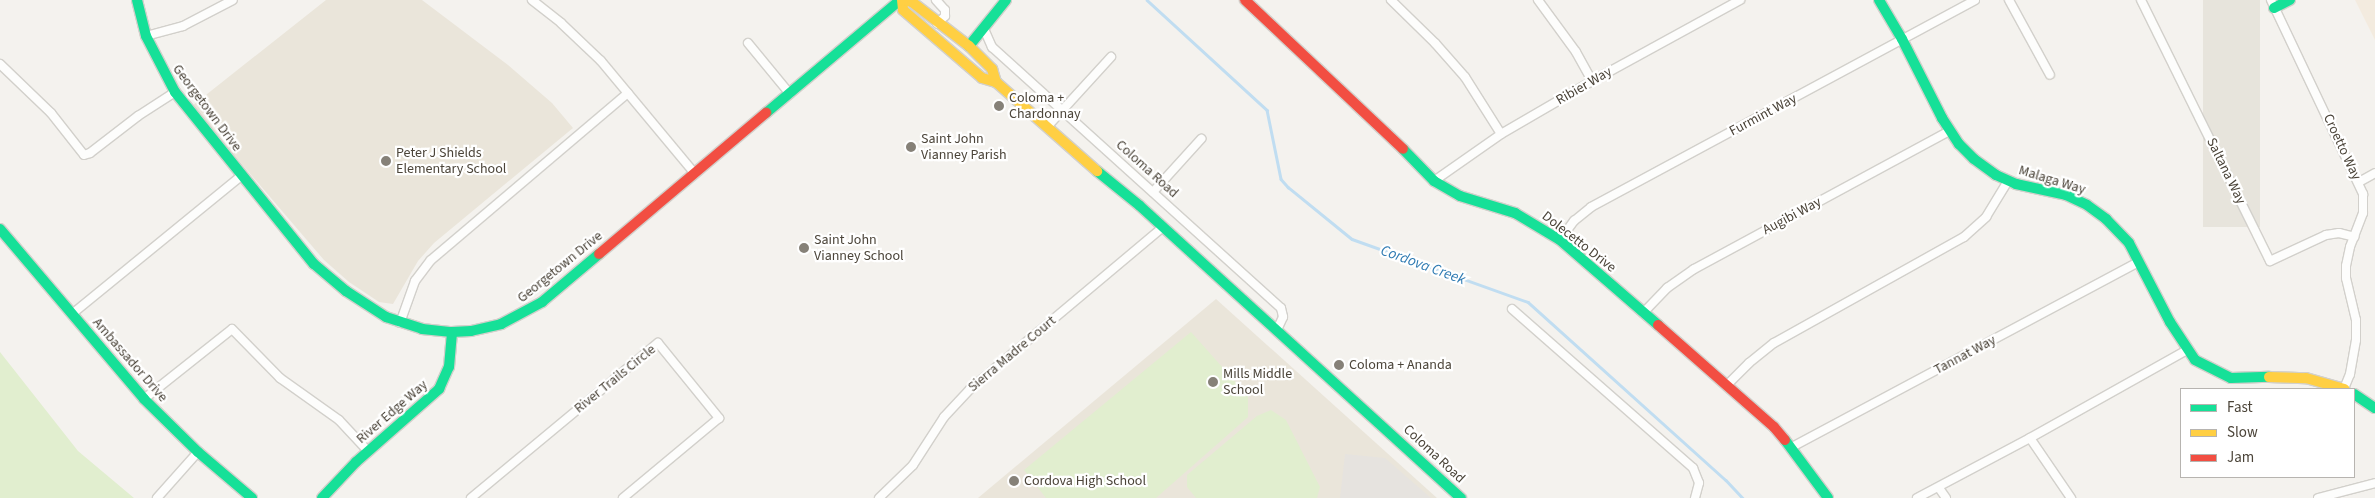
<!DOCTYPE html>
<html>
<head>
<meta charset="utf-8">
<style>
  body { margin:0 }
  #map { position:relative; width:2375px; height:498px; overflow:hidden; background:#f4f2ee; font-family:"Source Sans 3",sans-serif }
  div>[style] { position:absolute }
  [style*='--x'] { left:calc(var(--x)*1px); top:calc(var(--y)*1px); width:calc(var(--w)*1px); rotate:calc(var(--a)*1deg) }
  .residential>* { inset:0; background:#e7e4dc; transform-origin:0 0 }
  .commercial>* { inset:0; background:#f3ebdf }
  .education>* { inset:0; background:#eae5da }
  .green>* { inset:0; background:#e1eecf }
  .parking>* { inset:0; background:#e6e3df }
  .stream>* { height:2.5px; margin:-1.25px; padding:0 1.25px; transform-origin:1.25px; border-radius:1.25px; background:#c0ddf1 }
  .roads { filter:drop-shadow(1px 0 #d2d0cb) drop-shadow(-1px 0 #d2d0cb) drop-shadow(0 1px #d2d0cb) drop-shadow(0 -1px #d2d0cb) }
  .street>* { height:8px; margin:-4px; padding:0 4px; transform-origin:4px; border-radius:4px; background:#fdfdfc }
  .fast>* { height:10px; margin:-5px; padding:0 5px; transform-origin:5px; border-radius:5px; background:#16e098 }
  .slow>* { height:10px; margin:-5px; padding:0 5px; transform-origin:5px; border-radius:5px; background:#ffcf43 }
  .jam>* { height:10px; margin:-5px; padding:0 5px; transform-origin:5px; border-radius:5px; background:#f24e42 }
  .dots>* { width:14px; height:14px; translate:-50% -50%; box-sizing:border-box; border:2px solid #fff; border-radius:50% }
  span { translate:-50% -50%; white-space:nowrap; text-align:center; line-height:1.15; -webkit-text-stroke:4.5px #fff; paint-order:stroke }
  .street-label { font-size:14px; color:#4b4439 }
  .poi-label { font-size:14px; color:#4b4439 }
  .left { translate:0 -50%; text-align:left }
  .water-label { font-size:15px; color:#2e7ab2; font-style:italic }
  .legend { position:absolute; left:2180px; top:388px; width:175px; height:90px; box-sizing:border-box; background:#fff; border:1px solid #b7b4b0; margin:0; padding:6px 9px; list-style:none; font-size:15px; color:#4b4439 }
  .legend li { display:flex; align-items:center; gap:10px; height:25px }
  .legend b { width:25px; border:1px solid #b7b4b0 }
</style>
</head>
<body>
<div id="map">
  <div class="residential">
    <i style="left:2203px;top:0;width:57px;height:227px"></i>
  </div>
  <div class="commercial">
    <i style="clip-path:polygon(2355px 0,2375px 0,2375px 40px)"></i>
  </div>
  <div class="education">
    <i style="clip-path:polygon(326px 0,422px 0,508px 65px,552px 103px,573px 128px,434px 243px,418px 261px,393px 304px,379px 302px,349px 282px,324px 260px,192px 106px)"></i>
    <i style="clip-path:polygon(1216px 299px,1437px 498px,978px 498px)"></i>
  </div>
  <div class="green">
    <i style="clip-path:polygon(1191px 332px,1248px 396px,1248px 417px,1156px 498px,1046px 498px,1024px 470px)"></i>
    <i style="clip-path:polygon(0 352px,78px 451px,134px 498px,0 498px)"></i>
    <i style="clip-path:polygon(1271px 410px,1286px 420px,1320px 487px,1317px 498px,1196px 498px,1187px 487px,1187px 475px,1257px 416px)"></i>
  </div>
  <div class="parking">
    <i style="clip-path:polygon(1345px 454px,1385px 458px,1431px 498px,1340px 498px)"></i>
  </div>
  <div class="stream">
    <i style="--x:1147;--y:0;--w:163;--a:42.5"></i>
    <i style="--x:1267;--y:110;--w:70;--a:78.5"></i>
    <i style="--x:1281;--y:179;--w:11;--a:49"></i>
    <i style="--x:1288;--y:187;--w:82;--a:39.1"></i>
    <i style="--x:1352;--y:239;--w:187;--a:19.7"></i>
    <i style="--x:1528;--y:302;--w:266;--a:42"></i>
    <i style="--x:1726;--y:480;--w:25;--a:47"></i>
  </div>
  <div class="roads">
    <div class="street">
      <i style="--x:532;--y:0;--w:37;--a:38"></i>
      <i style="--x:561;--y:23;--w:55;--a:43.5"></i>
      <i style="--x:601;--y:61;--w:147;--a:50.2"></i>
      <i style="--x:936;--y:0;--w:13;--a:48"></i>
      <i style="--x:945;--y:10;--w:6;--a:90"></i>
      <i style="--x:945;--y:16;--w:11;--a:135"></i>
      <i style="--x:1391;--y:0;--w:62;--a:44.3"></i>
      <i style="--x:1435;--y:43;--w:45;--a:48.6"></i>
      <i style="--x:1465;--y:77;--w:67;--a:57.7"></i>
      <i style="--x:1538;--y:0;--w:64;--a:53.8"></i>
      <i style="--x:1576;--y:52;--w:33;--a:61"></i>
      <i style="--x:2009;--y:0;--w:85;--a:61.3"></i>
      <i style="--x:2141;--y:0;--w:291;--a:63.7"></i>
      <i style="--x:2270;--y:261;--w:62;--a:-24.9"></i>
      <i style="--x:2326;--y:235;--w:13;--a:-9"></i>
      <i style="--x:2339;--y:233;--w:16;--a:14"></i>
      <i style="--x:2271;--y:0;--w:215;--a:64.6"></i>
      <i style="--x:2363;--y:194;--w:19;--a:90"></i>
      <i style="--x:2363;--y:213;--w:36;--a:111"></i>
      <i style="--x:2350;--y:247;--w:19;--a:102"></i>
      <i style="--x:2346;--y:266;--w:12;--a:90"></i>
      <i style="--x:2346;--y:278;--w:43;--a:76.6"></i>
      <i style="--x:2356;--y:320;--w:20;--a:90"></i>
      <i style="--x:2356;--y:340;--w:35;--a:100"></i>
      <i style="--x:2350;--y:374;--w:16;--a:112"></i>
      <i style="--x:984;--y:29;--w:20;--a:66"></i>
      <i style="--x:992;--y:47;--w:389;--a:42.1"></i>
      <i style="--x:1281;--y:308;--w:9;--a:77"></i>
      <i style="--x:1283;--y:317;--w:14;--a:115"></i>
      <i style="--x:146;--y:36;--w:38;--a:-15"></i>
      <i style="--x:183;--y:26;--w:56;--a:-27.5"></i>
      <i style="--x:748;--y:43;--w:66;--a:50.5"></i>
      <i style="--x:0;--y:64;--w:71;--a:43.9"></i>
      <i style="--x:51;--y:113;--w:53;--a:51.8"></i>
      <i style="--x:84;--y:155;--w:6;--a:-18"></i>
      <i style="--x:90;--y:153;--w:61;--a:-37.6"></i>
      <i style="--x:138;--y:116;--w:44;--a:-33"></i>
      <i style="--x:1047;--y:127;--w:95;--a:-47.6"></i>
      <i style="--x:1434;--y:181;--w:82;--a:-35"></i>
      <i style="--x:1501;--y:134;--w:105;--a:-30.2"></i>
      <i style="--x:1592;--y:81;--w:169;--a:-28.7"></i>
      <i style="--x:2359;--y:182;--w:18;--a:-29"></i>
      <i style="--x:1153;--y:192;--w:72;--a:-47.8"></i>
      <i style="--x:1560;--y:240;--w:24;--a:-54"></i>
      <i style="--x:1574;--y:221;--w:22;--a:-39"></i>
      <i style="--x:1591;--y:207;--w:436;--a:-28.3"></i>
      <i style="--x:1512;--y:309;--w:241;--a:41.3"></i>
      <i style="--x:1693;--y:468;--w:16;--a:68"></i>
      <i style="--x:1699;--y:483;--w:16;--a:105"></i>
      <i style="--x:1643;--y:313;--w:35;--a:-46"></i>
      <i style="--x:1667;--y:288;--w:33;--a:-35"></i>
      <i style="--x:1694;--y:269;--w:290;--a:-28.4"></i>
      <i style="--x:72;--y:314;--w:218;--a:-39.2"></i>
      <i style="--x:400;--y:323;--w:45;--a:-70.3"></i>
      <i style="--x:415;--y:281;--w:26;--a:-53"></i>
      <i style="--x:431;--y:260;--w:258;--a:-40.3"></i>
      <i style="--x:1727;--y:385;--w:31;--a:-45"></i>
      <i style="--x:1749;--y:363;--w:32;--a:-39"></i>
      <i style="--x:1774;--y:343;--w:218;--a:-29.2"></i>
      <i style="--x:1964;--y:237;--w:30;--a:-42"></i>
      <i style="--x:1986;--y:217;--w:42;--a:-58.6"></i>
      <i style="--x:144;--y:399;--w:112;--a:-38.5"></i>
      <i style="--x:232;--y:329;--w:69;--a:45.6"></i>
      <i style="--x:280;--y:378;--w:72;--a:35.4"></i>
      <i style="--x:339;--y:420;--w:42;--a:46.9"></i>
      <i style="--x:2030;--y:438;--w:73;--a:55.7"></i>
      <i style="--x:1792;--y:447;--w:392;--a:-28.1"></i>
      <i style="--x:1939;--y:488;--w:12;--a:55"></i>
      <i style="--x:157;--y:498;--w:62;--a:-48.3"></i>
      <i style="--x:471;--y:498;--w:243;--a:-39.7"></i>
      <i style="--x:658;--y:343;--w:97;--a:50.9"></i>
      <i style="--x:719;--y:418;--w:125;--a:140.2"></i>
      <i style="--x:879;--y:498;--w:47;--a:-44.1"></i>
      <i style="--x:913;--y:465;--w:57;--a:-57.1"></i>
      <i style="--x:944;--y:417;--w:38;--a:-47"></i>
      <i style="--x:970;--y:389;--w:252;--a:-40"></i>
      <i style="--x:1917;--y:498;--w:128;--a:-28"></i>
      <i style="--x:2030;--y:438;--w:180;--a:-29.3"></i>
      <i style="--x:2318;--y:498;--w:59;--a:-14.7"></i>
    </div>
    <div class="fast">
      <i style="--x:137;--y:0;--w:37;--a:76"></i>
      <i style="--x:146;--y:36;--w:63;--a:62.6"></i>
      <i style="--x:175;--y:92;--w:221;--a:51.1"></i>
      <i style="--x:314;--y:264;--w:42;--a:40.2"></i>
      <i style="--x:346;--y:291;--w:48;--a:33"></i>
      <i style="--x:386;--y:317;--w:38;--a:18"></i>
      <i style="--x:422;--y:329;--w:30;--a:6"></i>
      <i style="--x:452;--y:332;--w:19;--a:-3"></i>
      <i style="--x:471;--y:331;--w:31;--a:-13"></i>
      <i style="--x:501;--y:324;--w:47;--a:-28.2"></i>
      <i style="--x:542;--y:302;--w:75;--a:-40.1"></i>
      <i style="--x:1879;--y:0;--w:45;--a:59.5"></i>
      <i style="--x:1902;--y:39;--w:89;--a:63.1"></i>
      <i style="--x:1942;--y:118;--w:31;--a:57"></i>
      <i style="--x:1959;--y:144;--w:21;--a:45"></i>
      <i style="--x:1974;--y:159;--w:27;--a:36"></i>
      <i style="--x:1996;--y:175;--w:22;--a:24"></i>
      <i style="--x:2016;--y:184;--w:51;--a:12.4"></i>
      <i style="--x:2066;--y:195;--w:23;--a:25"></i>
      <i style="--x:2087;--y:205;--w:24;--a:36"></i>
      <i style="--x:2106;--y:219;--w:33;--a:46"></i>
      <i style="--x:2129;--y:243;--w:89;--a:62.6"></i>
      <i style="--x:2170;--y:322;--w:45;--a:56.7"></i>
      <i style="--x:2195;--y:360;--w:40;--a:26.6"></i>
      <i style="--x:2231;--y:378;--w:38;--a:-2"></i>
      <i style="--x:2274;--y:8;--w:18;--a:-27"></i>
      <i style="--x:969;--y:46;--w:59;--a:-51.2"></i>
      <i style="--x:766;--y:113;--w:175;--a:-40.1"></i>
      <i style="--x:1403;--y:149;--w:45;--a:45.9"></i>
      <i style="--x:1434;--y:181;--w:30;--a:30"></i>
      <i style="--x:1460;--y:196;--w:58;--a:17.2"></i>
      <i style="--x:1515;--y:213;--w:52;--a:31"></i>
      <i style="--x:1560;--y:240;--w:130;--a:40.9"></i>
      <i style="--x:1097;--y:171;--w:55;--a:39.1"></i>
      <i style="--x:1140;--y:206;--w:434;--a:42.3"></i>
      <i style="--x:0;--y:229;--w:223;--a:49.7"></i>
      <i style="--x:144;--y:399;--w:76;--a:44.5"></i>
      <i style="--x:198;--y:452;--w:71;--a:40.4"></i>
      <i style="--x:2354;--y:394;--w:25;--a:34"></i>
      <i style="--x:1785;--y:440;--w:72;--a:53.4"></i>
      <i style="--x:322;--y:498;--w:50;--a:-46.6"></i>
      <i style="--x:356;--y:462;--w:111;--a:-41.3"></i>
      <i style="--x:439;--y:389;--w:24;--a:-66"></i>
      <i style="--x:449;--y:367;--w:35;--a:-85"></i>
    </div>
    <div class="slow">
      <i style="--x:902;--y:0;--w:10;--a:84"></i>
      <i style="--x:903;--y:10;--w:104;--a:40.7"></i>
      <i style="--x:982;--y:78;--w:15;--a:16"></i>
      <i style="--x:996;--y:82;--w:135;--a:41.4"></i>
      <i style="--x:905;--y:0;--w:7;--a:16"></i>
      <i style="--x:912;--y:2;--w:72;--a:37.7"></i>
      <i style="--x:969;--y:46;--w:33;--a:45"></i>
      <i style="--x:992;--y:69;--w:14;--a:73"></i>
      <i style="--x:2269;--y:377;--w:37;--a:2"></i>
      <i style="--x:2306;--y:378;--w:40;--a:16"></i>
    </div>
    <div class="jam">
      <i style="--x:1245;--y:0;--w:217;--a:43.3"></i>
      <i style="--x:599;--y:254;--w:219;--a:-40.2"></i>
      <i style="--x:1658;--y:325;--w:154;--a:41.3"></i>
      <i style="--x:1774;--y:427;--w:17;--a:50"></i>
    </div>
  </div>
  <div class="dots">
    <i style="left:999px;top:106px;background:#868178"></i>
    <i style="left:911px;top:147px;background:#868178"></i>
    <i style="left:386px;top:161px;background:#868178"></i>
    <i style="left:804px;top:248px;background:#868178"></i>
    <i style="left:1339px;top:365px;background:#868178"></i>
    <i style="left:1213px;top:382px;background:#868178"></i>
    <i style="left:1014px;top:481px;background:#868178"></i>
  </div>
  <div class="street-label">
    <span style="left:1584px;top:86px;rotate:-30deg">Ribier Way</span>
    <span style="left:207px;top:108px;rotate:53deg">Georgetown Drive</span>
    <span style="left:1763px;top:115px;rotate:-28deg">Furmint Way</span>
    <span style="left:2342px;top:147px;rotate:65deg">Croetto Way</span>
    <span style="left:1147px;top:169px;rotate:42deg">Coloma Road</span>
    <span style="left:2226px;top:171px;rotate:64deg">Saltana Way</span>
    <span style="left:2052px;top:180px;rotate:17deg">Malaga Way</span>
    <span style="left:1792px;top:216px;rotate:-28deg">Augibi Way</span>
    <span style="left:1579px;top:242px;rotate:38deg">Dolecetto Drive</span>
    <span style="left:560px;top:267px;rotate:-39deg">Georgetown Drive</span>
    <span style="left:1012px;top:354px;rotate:-40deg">Sierra Madre Court</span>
    <span style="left:1965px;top:355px;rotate:-28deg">Tannat Way</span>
    <span style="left:130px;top:360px;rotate:49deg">Ambassador Drive</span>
    <span style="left:615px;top:379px;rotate:-39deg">River Trails Circle</span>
    <span style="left:392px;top:412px;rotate:-41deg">River Edge Way</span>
    <span style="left:1434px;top:454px;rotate:43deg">Coloma Road</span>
  </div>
  <div class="poi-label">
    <span class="left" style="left:1009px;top:106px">Coloma +<br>Chardonnay</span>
    <span class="left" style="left:921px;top:147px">Saint John<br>Vianney Parish</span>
    <span class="left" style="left:396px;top:161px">Peter J Shields<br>Elementary School</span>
    <span class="left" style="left:814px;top:248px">Saint John<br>Vianney School</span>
    <span class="left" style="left:1349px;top:365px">Coloma + Ananda</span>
    <span class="left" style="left:1223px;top:382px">Mills Middle<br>School</span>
    <span class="left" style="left:1024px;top:481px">Cordova High School</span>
  </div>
  <div class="water-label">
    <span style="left:1423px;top:265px;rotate:20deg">Cordova Creek</span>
  </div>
  <ul class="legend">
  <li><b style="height:6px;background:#16e098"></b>Fast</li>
  <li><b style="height:6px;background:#ffcf43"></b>Slow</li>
  <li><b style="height:6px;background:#f24e42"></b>Jam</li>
  </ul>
</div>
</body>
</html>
